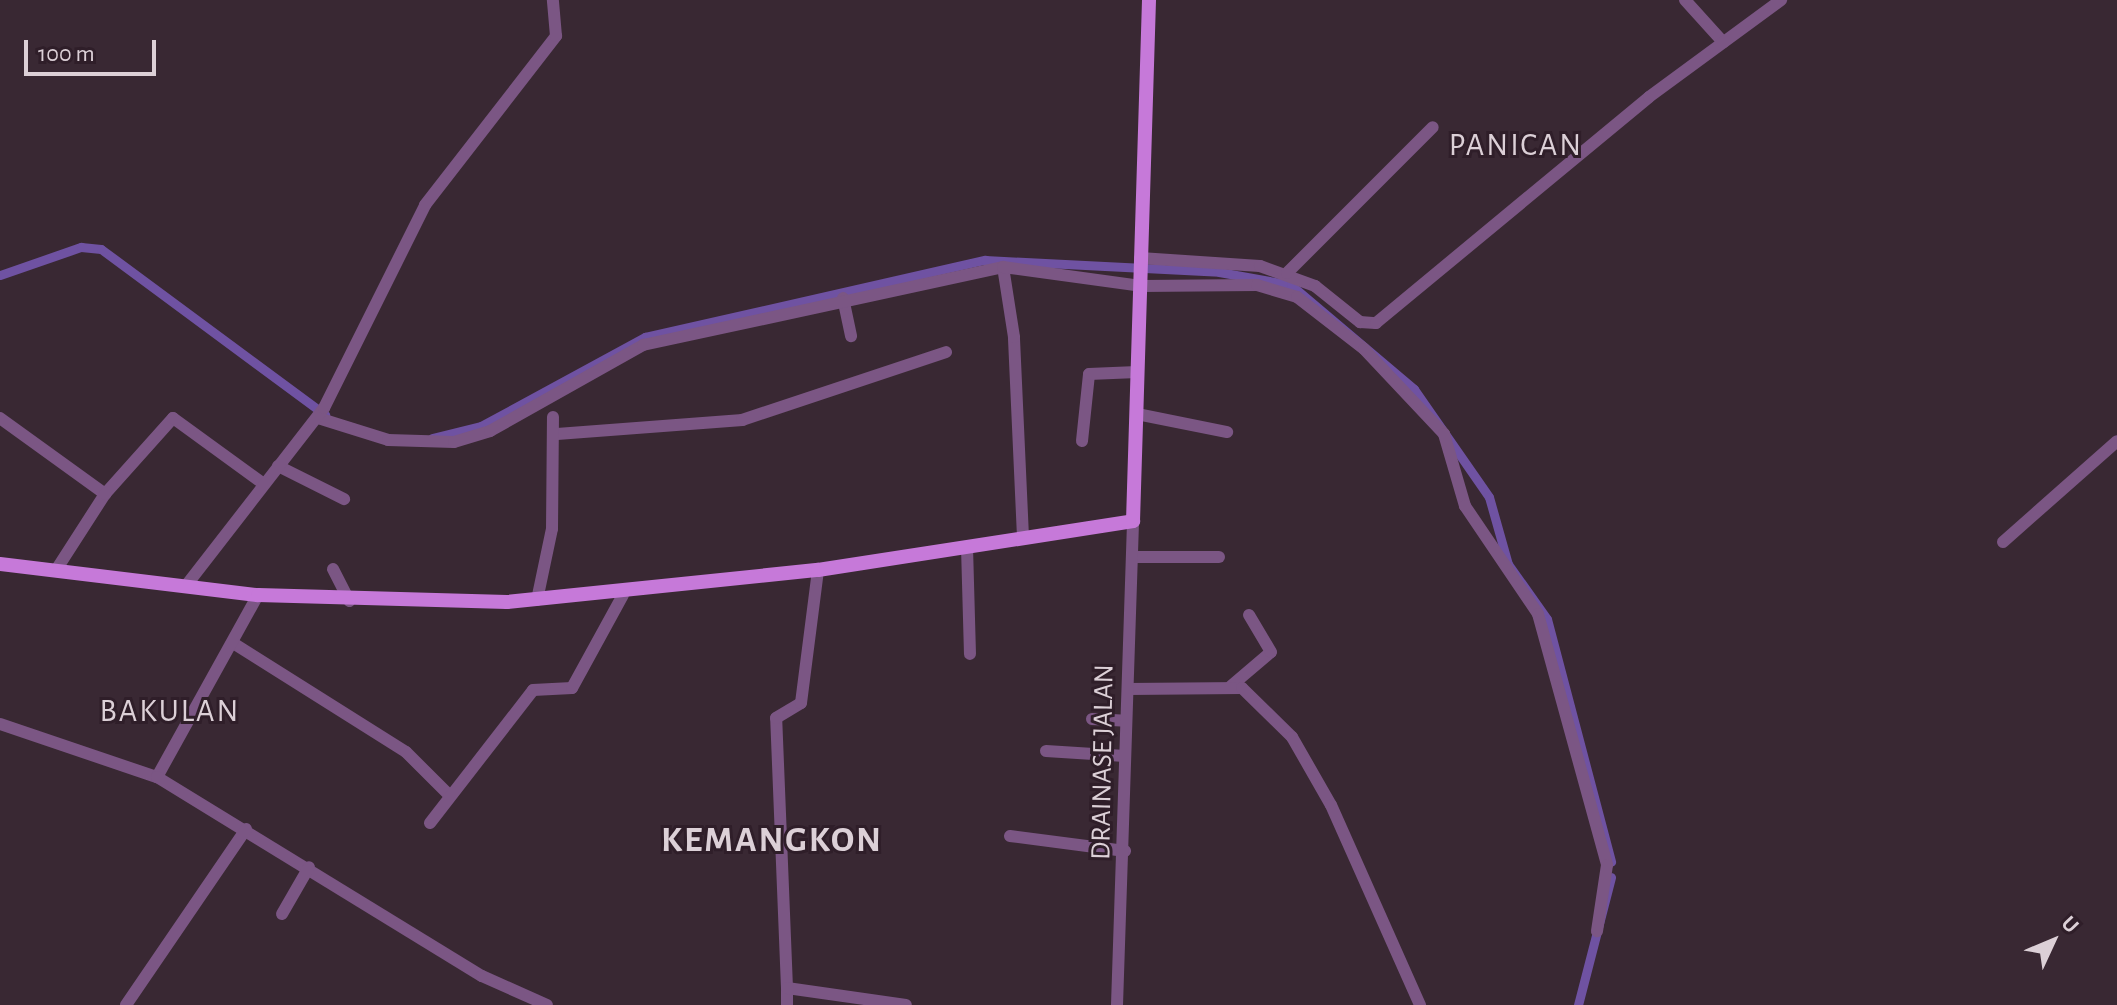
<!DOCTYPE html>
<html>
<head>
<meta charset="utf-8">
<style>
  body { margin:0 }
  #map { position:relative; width:2117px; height:1005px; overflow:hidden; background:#392833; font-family:"Alegreya Sans",sans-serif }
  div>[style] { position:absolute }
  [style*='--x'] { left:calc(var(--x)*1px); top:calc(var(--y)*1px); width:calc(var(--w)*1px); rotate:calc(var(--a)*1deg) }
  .canal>* { height:9px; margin:-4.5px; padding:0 4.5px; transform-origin:4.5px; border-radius:4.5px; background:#6f52a2 }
  .minor>* { height:12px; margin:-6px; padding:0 6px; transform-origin:6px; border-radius:6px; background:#7b5684 }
  .major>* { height:14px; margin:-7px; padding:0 7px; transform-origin:7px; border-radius:7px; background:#c679d9 }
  span { translate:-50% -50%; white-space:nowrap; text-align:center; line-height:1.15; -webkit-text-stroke:6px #2f1e29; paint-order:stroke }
  .street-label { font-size:28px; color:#dcd0d7 }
  .quarter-label { font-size:32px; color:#dcd0d7; letter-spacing:2px }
  .district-label { font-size:36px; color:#dcd0d7; font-weight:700; letter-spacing:2px }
  .north { position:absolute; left:2013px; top:901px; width:80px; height:80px; -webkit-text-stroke:6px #2f1e29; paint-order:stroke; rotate:46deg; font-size:22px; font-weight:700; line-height:32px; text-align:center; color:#dcd0d7 }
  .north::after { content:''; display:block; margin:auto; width:28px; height:36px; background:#dcd0d7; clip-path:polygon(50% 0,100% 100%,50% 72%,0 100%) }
  .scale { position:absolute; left:24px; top:40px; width:132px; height:36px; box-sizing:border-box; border:4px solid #dcd0d7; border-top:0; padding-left:10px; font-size:24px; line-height:28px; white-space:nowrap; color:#dcd0d7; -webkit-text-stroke:6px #2f1e29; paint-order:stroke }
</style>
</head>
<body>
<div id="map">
  <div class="canal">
    <i style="--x:0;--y:275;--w:86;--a:-19.1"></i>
    <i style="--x:81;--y:247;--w:20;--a:6"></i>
    <i style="--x:101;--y:249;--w:279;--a:36.5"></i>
    <i style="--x:432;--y:438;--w:50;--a:-13.8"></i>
    <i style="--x:481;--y:426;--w:187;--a:-28.5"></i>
    <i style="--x:645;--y:337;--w:349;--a:-12.8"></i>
    <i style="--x:985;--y:260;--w:234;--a:2.9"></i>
    <i style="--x:1219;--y:272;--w:73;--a:10.2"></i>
    <i style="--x:1291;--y:285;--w:161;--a:40.2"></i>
    <i style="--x:1414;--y:389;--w:131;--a:55.2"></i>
    <i style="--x:1489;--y:497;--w:70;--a:74.2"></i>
    <i style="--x:1508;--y:564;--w:67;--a:54.7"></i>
    <i style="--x:1547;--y:619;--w:251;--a:75.2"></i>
    <i style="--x:1578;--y:1005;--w:132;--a:-75.5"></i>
  </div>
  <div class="minor">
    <i style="--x:1685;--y:0;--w:57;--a:47.9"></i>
    <i style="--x:1140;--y:258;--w:120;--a:3.8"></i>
    <i style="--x:1260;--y:266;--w:59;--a:20"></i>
    <i style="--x:1315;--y:286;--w:58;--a:38.7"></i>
    <i style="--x:1360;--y:322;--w:16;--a:4"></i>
    <i style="--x:1376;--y:323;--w:354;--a:-39.6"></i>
    <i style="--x:1649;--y:97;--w:164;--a:-36.3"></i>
    <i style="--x:1287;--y:273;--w:206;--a:-45"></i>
    <i style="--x:843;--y:298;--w:39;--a:78"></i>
    <i style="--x:1137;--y:414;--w:92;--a:11.3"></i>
    <i style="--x:0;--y:418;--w:130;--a:35.9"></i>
    <i style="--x:105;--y:494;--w:90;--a:122.8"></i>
    <i style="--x:318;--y:418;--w:73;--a:17.4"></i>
    <i style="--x:388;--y:440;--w:66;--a:1.7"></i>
    <i style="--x:454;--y:442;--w:38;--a:-17"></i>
    <i style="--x:490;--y:431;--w:176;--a:-29.3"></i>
    <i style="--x:643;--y:345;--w:368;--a:-12.2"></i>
    <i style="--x:557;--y:434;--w:186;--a:-4.3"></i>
    <i style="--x:742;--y:420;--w:215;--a:-18.4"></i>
    <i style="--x:1082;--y:441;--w:67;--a:-84"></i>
    <i style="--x:1089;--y:374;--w:48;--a:-2.4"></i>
    <i style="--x:278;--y:466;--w:74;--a:26.6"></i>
    <i style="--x:105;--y:494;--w:102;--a:-48.2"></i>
    <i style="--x:173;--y:418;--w:112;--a:36"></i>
    <i style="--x:1023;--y:537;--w:200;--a:-92.6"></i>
    <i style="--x:1014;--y:337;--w:71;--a:-98.9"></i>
    <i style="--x:1003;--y:267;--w:139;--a:7.8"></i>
    <i style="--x:1141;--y:286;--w:116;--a:-0.5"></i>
    <i style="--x:1257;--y:285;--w:42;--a:16.7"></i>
    <i style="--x:1297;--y:297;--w:85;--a:37.8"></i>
    <i style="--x:1364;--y:349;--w:117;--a:46.7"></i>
    <i style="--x:1444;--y:434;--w:75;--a:73.7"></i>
    <i style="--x:1465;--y:506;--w:130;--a:55.9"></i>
    <i style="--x:1538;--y:614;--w:260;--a:74.6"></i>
    <i style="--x:1607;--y:865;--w:67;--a:98.6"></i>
    <i style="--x:2003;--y:542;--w:152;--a:-41.5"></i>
    <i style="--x:967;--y:547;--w:107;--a:88.4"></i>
    <i style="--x:1134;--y:557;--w:85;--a:0"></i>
    <i style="--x:333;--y:569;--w:36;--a:63"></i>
    <i style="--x:185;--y:587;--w:227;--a:-52.2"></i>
    <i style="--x:324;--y:408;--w:227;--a:-63.5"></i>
    <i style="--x:425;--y:205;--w:214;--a:-52.2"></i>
    <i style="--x:556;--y:36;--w:36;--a:-95"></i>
    <i style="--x:537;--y:600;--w:73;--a:-78.1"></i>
    <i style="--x:552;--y:529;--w:112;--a:-89.5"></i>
    <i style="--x:233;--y:643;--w:204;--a:32.2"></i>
    <i style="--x:406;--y:752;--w:62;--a:45"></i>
    <i style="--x:1231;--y:686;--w:52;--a:-40.4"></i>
    <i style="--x:1271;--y:652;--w:43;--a:-120.7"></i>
    <i style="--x:1128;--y:689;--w:114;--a:-0.5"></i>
    <i style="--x:1242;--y:688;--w:70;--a:44.4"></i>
    <i style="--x:1292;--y:737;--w:78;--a:60.2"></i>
    <i style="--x:1331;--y:805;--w:219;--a:66"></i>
    <i style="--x:1092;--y:719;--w:34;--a:3"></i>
    <i style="--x:0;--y:724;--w:166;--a:18.7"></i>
    <i style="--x:157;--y:777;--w:208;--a:-61"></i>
    <i style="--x:1046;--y:751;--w:79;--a:3.6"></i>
    <i style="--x:157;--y:777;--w:381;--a:31.5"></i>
    <i style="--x:482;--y:976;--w:71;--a:24"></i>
    <i style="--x:430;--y:823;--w:168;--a:-52.2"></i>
    <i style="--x:533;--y:690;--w:39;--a:-3"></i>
    <i style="--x:572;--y:688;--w:106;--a:-61.3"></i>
    <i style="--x:1010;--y:836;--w:116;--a:7.4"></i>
    <i style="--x:282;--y:914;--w:54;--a:-60.1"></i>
    <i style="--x:787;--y:988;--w:270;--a:-92.3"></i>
    <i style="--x:776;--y:718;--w:29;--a:-31"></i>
    <i style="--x:801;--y:703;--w:134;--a:-82.7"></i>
    <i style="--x:126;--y:1005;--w:213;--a:-55.7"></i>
    <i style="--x:787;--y:1005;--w:17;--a:-90"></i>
    <i style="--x:787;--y:988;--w:120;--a:8.1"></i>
    <i style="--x:1117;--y:1005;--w:484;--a:-88.1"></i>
  </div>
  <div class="major">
    <i style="--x:0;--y:564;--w:260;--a:6.9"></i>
    <i style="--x:258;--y:595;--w:249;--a:1.6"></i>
    <i style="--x:507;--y:602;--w:313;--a:-5.9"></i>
    <i style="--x:818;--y:570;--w:319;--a:-8.8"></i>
    <i style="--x:1133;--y:521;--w:521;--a:-88.24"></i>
  </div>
  <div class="street-label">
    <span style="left:1103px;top:762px;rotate:-89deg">DRAINASE JALAN</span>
  </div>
  <div class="quarter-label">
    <span style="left:1516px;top:145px">PANICAN</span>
    <span style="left:170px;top:711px">BAKULAN</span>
  </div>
  <div class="district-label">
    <span style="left:772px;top:841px">KEMANGKON</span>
  </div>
  <div class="north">U</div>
  <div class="scale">100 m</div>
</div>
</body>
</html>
